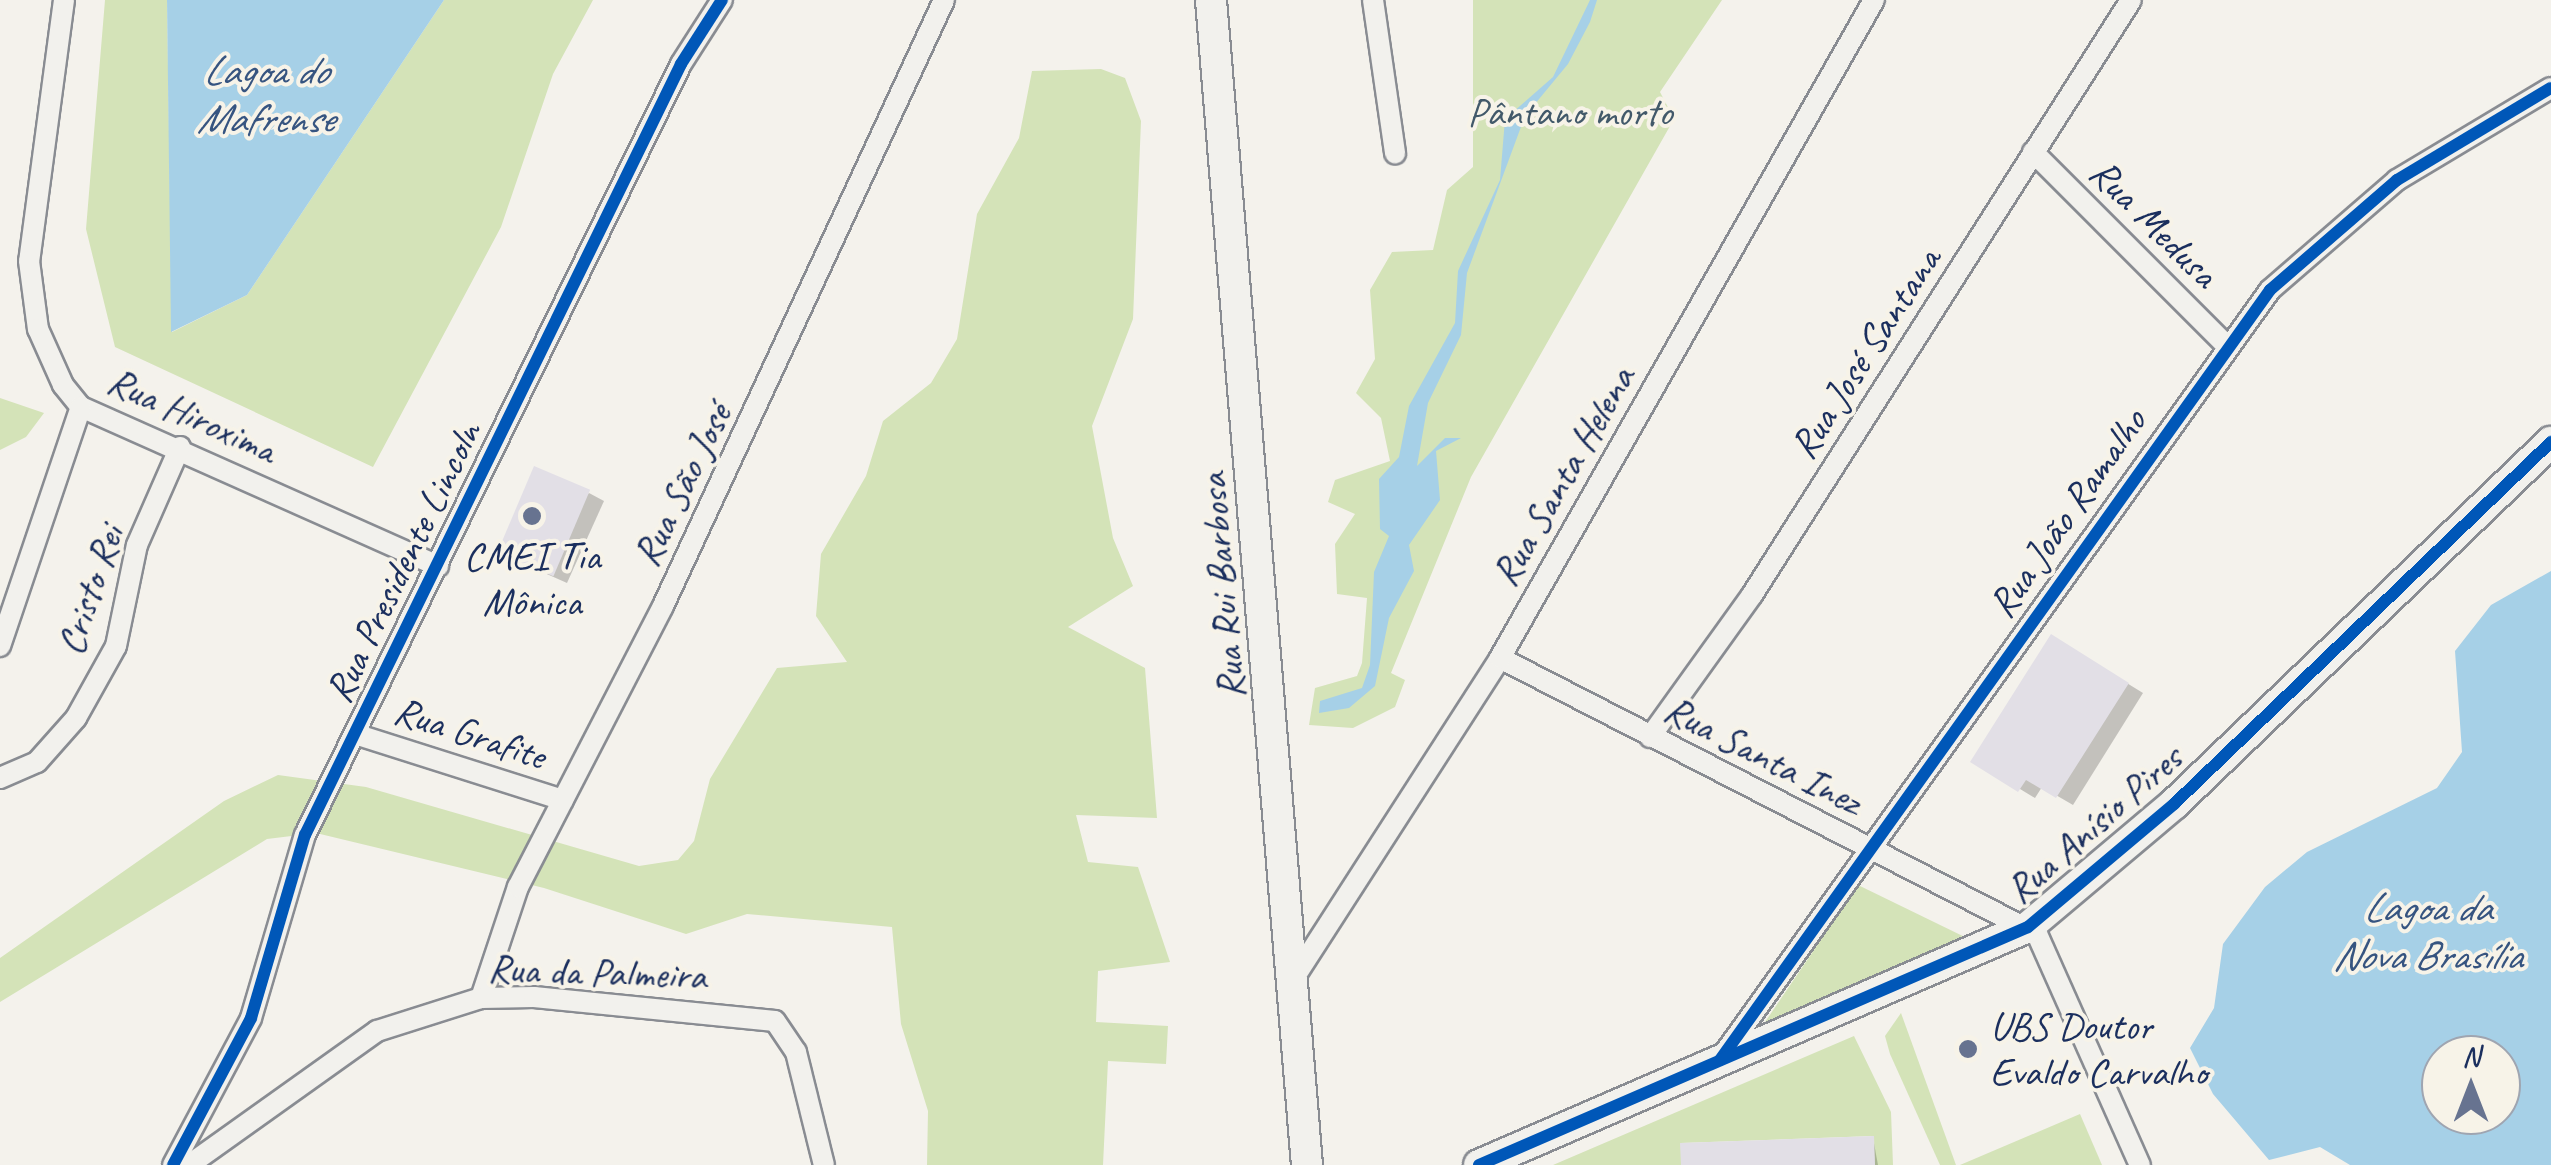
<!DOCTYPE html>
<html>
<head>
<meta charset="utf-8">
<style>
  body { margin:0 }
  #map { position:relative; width:2551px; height:1165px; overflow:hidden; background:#f4f2ec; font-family:Caveat,sans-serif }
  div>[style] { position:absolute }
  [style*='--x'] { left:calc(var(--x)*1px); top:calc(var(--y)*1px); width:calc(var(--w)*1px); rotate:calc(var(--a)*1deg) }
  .green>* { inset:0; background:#d4e3b8 }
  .water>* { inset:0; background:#a6d0e7 }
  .shadow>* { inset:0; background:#0003 }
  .building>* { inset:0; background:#e2dfe6; transform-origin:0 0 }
  .roads { filter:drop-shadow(2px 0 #898c92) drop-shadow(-2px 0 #898c92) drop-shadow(0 2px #898c92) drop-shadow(0 -2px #898c92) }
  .street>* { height:20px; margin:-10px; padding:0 10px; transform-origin:10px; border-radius:10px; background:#f2f1ed }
  .secondary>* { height:30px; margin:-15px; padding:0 15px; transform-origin:15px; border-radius:15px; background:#f2f1ed }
  .cycleway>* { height:12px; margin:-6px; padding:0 6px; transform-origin:6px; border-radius:6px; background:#0057b8 }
  .dots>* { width:28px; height:28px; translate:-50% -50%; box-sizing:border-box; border:5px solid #f7f3e8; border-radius:50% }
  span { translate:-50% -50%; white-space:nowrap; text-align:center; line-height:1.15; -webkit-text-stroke:8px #f7f3e8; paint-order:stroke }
  .park-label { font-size:40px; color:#42596a }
  .street-label { font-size:40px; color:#1b2f5e }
  .poi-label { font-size:40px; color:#1b2f5e }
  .left { translate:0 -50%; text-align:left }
  .water-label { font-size:42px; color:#365480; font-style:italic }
  .north { position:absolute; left:2421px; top:1035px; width:100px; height:100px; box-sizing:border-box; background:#f7f3e8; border:2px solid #9fa5b1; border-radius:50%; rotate:0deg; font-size:28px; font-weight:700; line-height:40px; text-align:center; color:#1b2f5e }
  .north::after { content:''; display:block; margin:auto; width:35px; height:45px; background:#677390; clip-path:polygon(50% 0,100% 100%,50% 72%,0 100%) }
</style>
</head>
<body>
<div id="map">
  <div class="green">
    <i style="clip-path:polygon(105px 0,167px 0,172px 332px,247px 295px,444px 0,593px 0,553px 74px,501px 227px,373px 467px,115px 347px,86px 229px)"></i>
    <i style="clip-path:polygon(1473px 0,1722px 0,1660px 92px,1674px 119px,1471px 477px,1391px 673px,1405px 680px,1395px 707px,1353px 728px,1309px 725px,1315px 688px,1357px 676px,1362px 663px,1367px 598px,1337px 594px,1335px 544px,1355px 514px,1328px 502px,1335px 480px,1390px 461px,1381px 418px,1356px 393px,1375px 359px,1370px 290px,1392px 252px,1433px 250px,1447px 190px,1473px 167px)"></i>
    <i style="clip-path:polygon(1101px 69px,1125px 78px,1141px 121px,1133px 319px,1092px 426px,1113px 538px,1133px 586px,1068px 627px,1145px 668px,1157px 818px,1076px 815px,1088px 862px,1138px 867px,1170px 962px,1098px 971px,1096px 1022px,1168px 1026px,1166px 1064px,1108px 1061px,1103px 1165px,927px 1165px,928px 1111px,901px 1024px,892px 927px,747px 914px,686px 934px,544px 888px,316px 833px,267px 839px,0 1002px,0 958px,224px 801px,278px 775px,366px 787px,639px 866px,678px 860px,694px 841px,710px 779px,777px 668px,847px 662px,816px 616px,821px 554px,866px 476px,883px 421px,931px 383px,957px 339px,977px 214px,1019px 138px,1032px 71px)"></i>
    <i style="clip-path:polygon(0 398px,44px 413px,26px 437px,0 450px)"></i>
    <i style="clip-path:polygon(1858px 885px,1973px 941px,1763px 1025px)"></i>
    <i style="clip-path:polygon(1901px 1013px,1956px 1165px,1940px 1165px,1890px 1054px,1885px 1036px)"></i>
    <i style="clip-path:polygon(1854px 1036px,1891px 1112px,1893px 1165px,1875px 1165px,1873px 1136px,1681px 1143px,1681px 1165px,1553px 1165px)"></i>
    <i style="clip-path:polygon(2080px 1114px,2102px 1165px,1960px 1165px)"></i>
  </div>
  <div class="water">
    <i style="clip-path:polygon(167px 0,444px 0,247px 295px,171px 332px)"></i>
    <i style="clip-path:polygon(1590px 0,1597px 0,1590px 22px,1568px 64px,1525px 116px,1467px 273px,1461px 335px,1428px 403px,1417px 466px,1445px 438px,1461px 438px,1436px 451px,1440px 500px,1409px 545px,1414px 571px,1389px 618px,1375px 686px,1349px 708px,1319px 713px,1320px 701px,1362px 688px,1370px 665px,1374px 572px,1389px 536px,1380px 529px,1379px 479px,1399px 457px,1409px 406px,1455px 323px,1458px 271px,1500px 180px,1505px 119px,1553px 77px)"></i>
    <i style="clip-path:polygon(evenodd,2551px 571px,2551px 1165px,2350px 1165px,2320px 1147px,2269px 1160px,2213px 1094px,2190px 1048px,2214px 1008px,2223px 944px,2265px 887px,2307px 852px,2437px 788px,2462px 752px,2455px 651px,2491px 605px,2551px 571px,2441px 1055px,2501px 1055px,2501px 1115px,2441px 1115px,2441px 1055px)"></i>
  </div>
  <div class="shadow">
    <i style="clip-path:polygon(589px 493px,604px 501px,567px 583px,513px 559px)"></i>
    <i style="clip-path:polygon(2052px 637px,2143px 693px,2073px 805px,2042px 787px,2035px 798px,1974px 761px)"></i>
    <i style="clip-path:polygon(1873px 1138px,1878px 1165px,1684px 1165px)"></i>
  </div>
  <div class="building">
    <i style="left:534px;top:466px;width:61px;height:94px;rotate:23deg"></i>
    <i style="clip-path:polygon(2051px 634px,2129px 683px,2056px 798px,2026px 780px,2018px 792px,1970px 762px)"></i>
    <i style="clip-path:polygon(1874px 1136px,1875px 1165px,1681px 1165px,1680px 1143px)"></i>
  </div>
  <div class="roads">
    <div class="street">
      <i style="--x:64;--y:0;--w:263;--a:97.6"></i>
      <i style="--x:29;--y:261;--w:69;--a:82.5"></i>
      <i style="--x:38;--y:329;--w:61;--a:65.9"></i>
      <i style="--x:63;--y:385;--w:28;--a:51"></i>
      <i style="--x:81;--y:407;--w:391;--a:24"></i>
      <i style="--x:1373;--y:0;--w:155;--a:81.8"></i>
      <i style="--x:2033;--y:152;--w:272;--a:45"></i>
      <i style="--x:0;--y:646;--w:252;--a:-71.3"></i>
      <i style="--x:1500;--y:658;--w:604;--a:27.2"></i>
      <i style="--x:2037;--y:934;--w:253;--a:66"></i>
      <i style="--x:355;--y:734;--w:218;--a:17.6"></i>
      <i style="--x:1650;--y:737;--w:175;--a:-54.3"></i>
      <i style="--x:1752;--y:595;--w:705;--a:-57.5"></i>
      <i style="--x:0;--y:778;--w:40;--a:-23.4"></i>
      <i style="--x:37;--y:762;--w:59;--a:-48.4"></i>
      <i style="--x:76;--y:718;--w:82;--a:-60.9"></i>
      <i style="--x:116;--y:646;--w:103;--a:-78.3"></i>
      <i style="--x:137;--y:545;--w:107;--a:-66.3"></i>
      <i style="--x:1296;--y:975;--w:377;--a:-57.2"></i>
      <i style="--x:1500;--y:658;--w:757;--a:-60.39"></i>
      <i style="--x:481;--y:998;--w:117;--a:-71.6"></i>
      <i style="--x:518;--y:887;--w:316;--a:-62.7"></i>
      <i style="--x:663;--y:606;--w:668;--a:-65.12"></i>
      <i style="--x:1721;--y:1058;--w:944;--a:-54.44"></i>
      <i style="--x:2270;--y:290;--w:168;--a:-40.9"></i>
      <i style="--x:2397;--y:180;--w:179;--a:-30.9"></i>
      <i style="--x:173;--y:1165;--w:166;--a:-62"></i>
      <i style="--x:251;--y:1018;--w:191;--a:-73.6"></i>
      <i style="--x:305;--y:835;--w:858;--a:-64"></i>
      <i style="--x:681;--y:64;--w:76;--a:-57.4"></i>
      <i style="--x:189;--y:1165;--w:231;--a:-35.5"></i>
      <i style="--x:377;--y:1031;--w:109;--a:-17.6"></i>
      <i style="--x:481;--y:998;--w:53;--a:-1.1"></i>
      <i style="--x:534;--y:997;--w:242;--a:5.7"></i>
      <i style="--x:775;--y:1021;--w:37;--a:56"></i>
      <i style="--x:796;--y:1052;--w:116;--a:76.1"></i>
    </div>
    <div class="secondary">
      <i style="--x:1211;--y:0;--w:1169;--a:85.29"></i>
      <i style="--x:1479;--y:1165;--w:598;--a:-23.44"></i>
      <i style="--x:2028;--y:927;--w:191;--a:-40.1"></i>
      <i style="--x:2174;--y:804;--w:523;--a:-43.84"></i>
    </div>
  </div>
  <div class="cycleway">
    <i style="--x:1720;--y:1060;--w:946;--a:-54.46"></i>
    <i style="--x:2270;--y:290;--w:168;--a:-40.9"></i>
    <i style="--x:2397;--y:180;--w:179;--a:-30.9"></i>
    <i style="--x:173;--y:1165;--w:166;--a:-62"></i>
    <i style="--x:251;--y:1018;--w:191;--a:-73.6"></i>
    <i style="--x:305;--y:835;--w:858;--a:-64"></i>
    <i style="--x:681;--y:64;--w:76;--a:-57.4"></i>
    <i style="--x:1479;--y:1165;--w:598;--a:-23.44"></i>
    <i style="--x:2028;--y:927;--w:191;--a:-40.1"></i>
    <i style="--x:2174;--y:804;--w:523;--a:-43.84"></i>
  </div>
  <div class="dots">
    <i style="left:532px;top:516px;background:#677390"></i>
    <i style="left:1968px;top:1049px;background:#677390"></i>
  </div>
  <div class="park-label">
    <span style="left:1570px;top:112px">Pântano morto</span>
  </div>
  <div class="street-label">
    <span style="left:2154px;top:223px;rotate:45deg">Rua Medusa</span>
    <span style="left:1865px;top:353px;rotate:-57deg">Rua José Santana</span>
    <span style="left:192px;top:415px;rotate:24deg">Rua Hiroxima</span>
    <span style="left:1563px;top:476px;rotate:-60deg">Rua Santa Helena</span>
    <span style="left:682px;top:485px;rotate:-64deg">Rua São José</span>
    <span style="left:2067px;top:513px;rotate:-55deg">Rua João Ramalho</span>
    <span style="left:403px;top:562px;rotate:-64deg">Rua Presidente Lincoln</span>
    <span style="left:1222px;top:586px;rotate:-95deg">Rua Rui Barbosa</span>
    <span style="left:90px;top:590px;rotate:-71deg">Cristo Rei</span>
    <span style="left:470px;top:733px;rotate:18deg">Rua Grafite</span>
    <span style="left:1763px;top:755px;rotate:27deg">Rua Santa Inez</span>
    <span style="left:2094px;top:824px;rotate:-41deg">Rua Anísio Pires</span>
    <span style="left:597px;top:972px;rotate:2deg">Rua da Palmeira</span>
  </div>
  <div class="poi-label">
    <span style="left:532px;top:579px">CMEI Tia<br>Mônica</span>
    <span class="left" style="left:1990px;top:1049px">UBS Doutor<br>Evaldo Carvalho</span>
  </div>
  <div class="water-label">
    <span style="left:265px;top:95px">Lagoa do<br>Mafrense</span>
    <span style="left:2427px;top:932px">Lagoa da<br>Nova Brasília</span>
  </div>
  <div class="north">N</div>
</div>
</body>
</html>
